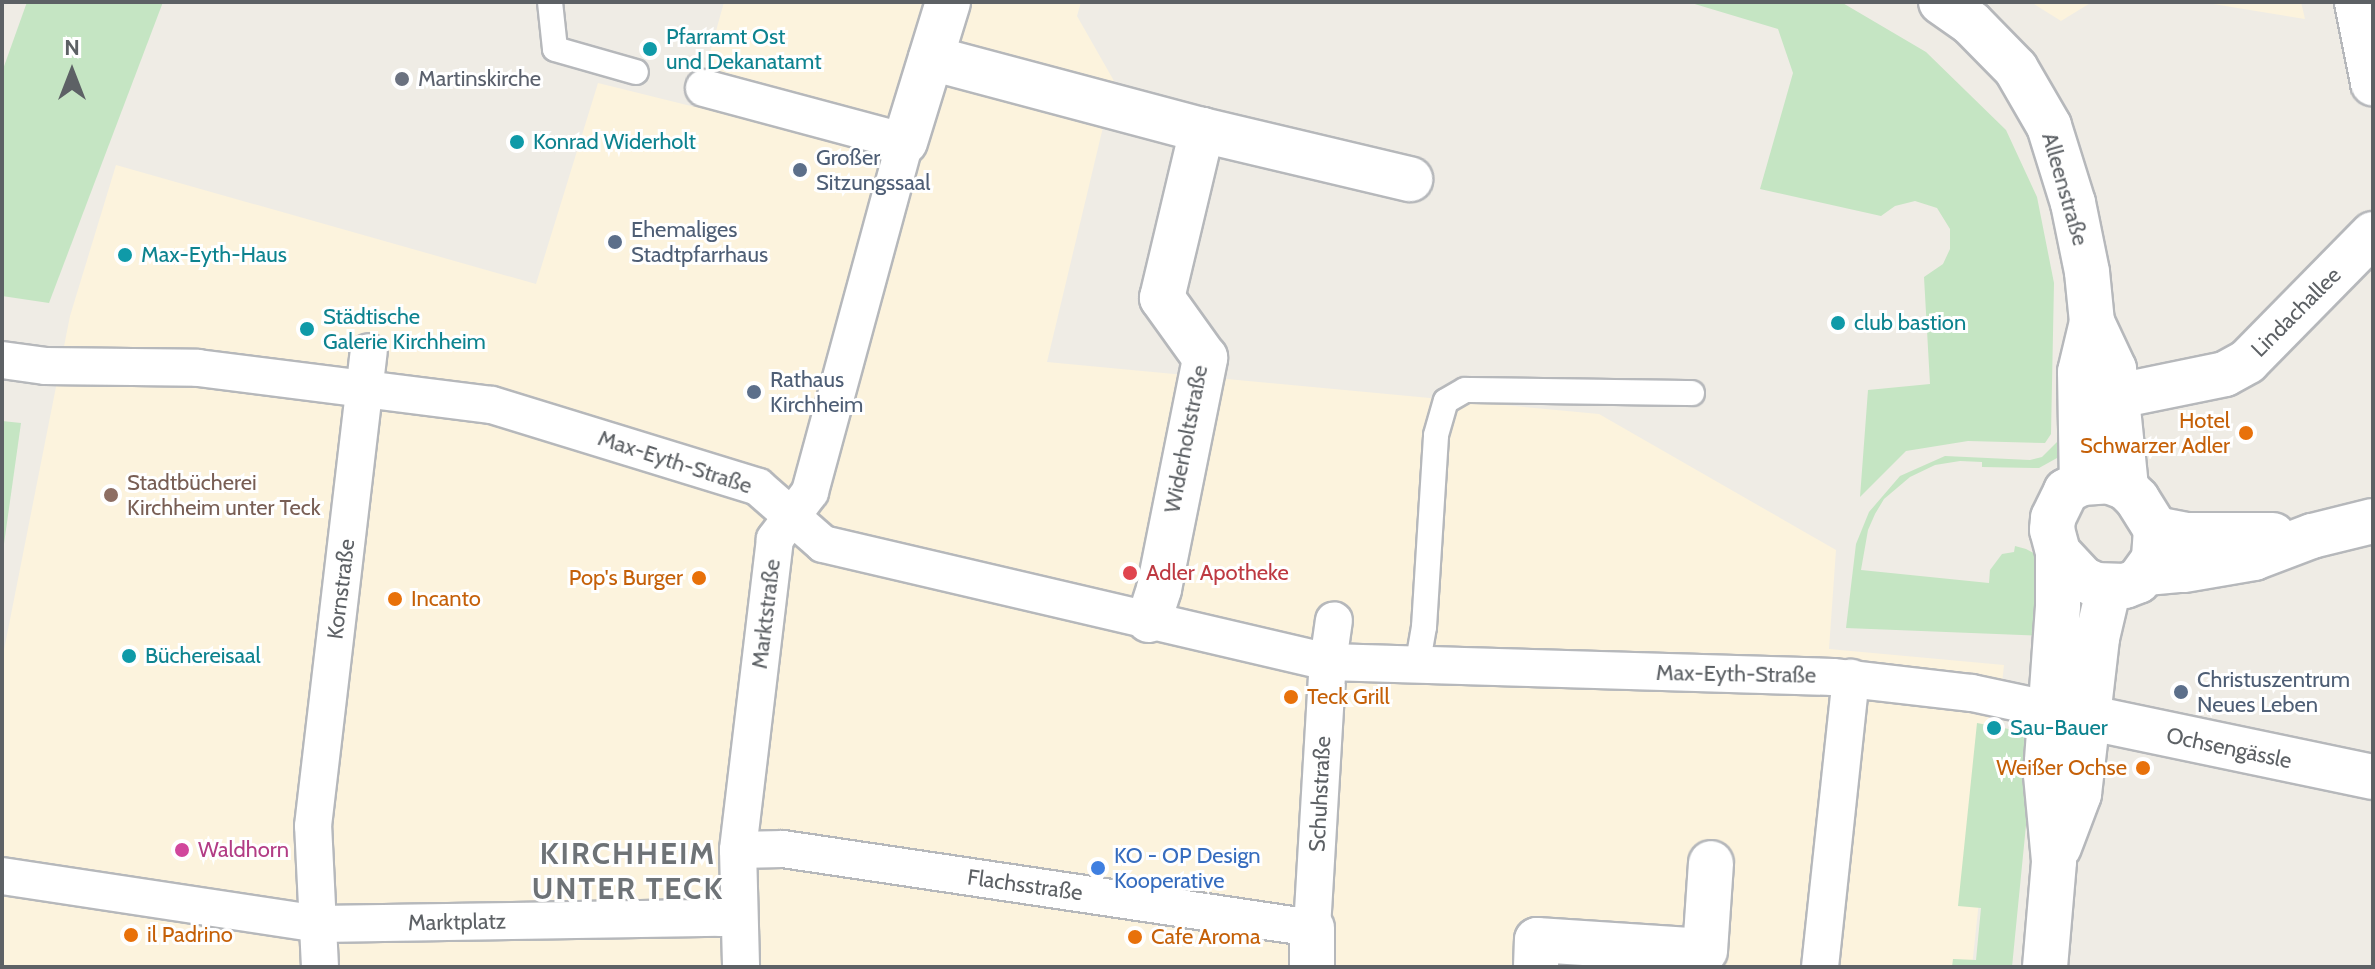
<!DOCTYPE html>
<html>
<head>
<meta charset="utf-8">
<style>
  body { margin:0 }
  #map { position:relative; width:2375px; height:969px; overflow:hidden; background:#efece5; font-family:Cabin,sans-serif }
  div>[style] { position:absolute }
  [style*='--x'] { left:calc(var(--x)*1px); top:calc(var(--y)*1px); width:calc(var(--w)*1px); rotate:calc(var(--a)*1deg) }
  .commercial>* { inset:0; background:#fcf3dd }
  .green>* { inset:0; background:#c5e5c3 }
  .roads { filter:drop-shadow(2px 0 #b6b8bb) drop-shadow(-2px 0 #b6b8bb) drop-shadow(0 2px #b6b8bb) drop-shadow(0 -2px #b6b8bb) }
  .service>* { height:24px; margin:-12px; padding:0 12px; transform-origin:12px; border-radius:12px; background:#fff }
  .pedestrian>* { height:36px; margin:-18px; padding:0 18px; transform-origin:18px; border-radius:18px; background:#fff }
  .minor>* { height:44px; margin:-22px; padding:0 22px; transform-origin:22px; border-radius:22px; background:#fff }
  .tertiary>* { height:44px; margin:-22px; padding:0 22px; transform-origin:22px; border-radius:22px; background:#fff }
  .dots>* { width:22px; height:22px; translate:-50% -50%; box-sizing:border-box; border:4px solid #fff; border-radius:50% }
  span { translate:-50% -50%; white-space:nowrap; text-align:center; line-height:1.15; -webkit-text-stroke:6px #fff; paint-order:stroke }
  .culture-label { font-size:22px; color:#0d838f }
  .left { translate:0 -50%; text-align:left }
  .worship-label { font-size:22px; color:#5b616d }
  .service-label { font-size:22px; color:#4e5e75 }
  .street-label { font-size:22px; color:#5d6165 }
  .food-label { font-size:22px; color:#c56008 }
  .right { translate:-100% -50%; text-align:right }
  .education-label { font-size:22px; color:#785e54 }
  .health-label { font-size:22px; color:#be3a42 }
  .hotel-label { font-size:22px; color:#b23c85 }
  .shop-label { font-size:22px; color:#366cbe }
  .district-label { font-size:30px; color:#6e7377; font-weight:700; letter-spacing:2px }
  .frame { position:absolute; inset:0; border:4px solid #5d6165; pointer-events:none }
  .north { position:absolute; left:32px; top:32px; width:80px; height:80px; -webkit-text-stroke:6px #fff; paint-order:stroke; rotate:0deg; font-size:22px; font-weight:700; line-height:32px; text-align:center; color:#5d6165 }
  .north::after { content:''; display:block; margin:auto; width:28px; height:36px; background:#5d6165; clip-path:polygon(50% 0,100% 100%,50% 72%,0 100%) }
</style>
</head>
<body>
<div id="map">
  <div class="commercial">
    <i style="clip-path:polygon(724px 2px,1081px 2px,1077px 16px,1114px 81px,1047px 362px,1599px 414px,1836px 550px,1829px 649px,2004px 665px,1972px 967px,2px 967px,2px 660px,70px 316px,116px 165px,536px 284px,598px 83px,695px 107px)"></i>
    <i style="clip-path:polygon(2031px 2px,2092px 2px,2061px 21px)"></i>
    <i style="clip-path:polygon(2201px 2px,2301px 2px,2305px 19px)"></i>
  </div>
  <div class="green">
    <i style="clip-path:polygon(27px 2px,163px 2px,49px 303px,2px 296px,2px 72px)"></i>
    <i style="clip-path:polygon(1688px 2px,1841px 2px,1926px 52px,2006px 130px,2037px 197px,2054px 283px,2051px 434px,2045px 443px,1968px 441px,1906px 451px,1860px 497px,1868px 390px,1930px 384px,1924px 277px,1943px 264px,1950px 249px,1950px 229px,1937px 208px,1915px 201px,1895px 206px,1881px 216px,1760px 189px,1793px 73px,1778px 29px)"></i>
    <i style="clip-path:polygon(2px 421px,21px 423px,2px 558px)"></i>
    <i style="clip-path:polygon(2061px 438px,2066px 453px,2039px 468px,1982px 467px,1982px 462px,1960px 461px,1935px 465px,1910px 477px,1884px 499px,1875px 514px,1868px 530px,1861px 570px,1989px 583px,1990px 570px,2002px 554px,2014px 552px,2015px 546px,2026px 549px,2037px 555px,2044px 636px,1846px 628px,1856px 544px,1869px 512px,1900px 476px,1945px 456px,2030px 460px,2042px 457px)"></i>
    <i style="clip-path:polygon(1977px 723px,2035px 734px,2012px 967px,1952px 967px,1953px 959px,1976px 960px,1981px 908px,1958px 906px)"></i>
  </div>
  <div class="roads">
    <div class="service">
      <i style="--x:550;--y:2;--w:47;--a:83.9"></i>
      <i style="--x:555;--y:49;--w:84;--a:15.9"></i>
      <i style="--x:1417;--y:667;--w:41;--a:-80.1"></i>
      <i style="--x:1424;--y:627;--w:192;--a:-86.4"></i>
      <i style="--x:1436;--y:435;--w:35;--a:-74"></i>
      <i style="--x:1446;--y:401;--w:22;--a:-30"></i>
      <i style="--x:1465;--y:390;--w:227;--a:0.8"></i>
    </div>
    <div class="pedestrian">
      <i style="--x:704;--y:88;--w:208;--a:15"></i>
      <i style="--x:905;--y:142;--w:363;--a:105.2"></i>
      <i style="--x:810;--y:492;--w:59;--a:126.7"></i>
      <i style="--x:775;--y:539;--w:313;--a:96.8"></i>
      <i style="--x:738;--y:850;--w:117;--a:88.5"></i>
      <i style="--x:2;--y:360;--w:43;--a:7.9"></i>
      <i style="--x:45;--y:366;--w:153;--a:0.7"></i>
      <i style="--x:198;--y:368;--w:296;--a:7.2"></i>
      <i style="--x:492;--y:405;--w:278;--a:17.1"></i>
      <i style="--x:758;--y:487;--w:86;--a:41.2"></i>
      <i style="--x:823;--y:544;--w:519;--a:13.15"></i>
      <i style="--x:1328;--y:662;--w:505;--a:1.7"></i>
      <i style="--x:1833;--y:677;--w:140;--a:6.6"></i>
      <i style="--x:1972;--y:693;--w:82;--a:12"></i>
      <i style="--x:738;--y:850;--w:45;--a:-1.3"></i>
      <i style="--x:783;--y:849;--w:535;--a:8.49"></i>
      <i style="--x:1312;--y:928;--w:266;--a:-86.6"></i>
      <i style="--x:1328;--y:662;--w:42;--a:-81.9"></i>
      <i style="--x:2;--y:876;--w:321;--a:8.6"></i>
      <i style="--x:319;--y:924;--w:402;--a:-0.9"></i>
      <i style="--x:721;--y:918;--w:18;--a:-16"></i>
      <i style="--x:320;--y:967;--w:141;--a:-92.8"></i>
      <i style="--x:313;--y:826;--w:477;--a:-83.3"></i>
      <i style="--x:1820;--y:967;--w:291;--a:-83.9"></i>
    </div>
    <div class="minor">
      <i style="--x:2357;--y:2;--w:83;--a:78.8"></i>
      <i style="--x:931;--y:58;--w:280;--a:14.9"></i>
      <i style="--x:1202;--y:130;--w:214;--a:13.3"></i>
      <i style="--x:905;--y:142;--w:146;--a:-72.9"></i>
      <i style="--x:2118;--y:396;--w:109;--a:-11.6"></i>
      <i style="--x:2225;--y:374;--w:26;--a:-29"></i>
      <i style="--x:2248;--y:361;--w:178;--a:-45.5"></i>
      <i style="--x:1149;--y:620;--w:33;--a:-72"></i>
      <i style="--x:1159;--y:589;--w:236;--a:-78.7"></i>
      <i style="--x:1205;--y:358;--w:74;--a:-125.6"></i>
      <i style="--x:1162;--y:298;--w:173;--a:-76.6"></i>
      <i style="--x:2086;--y:717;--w:293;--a:11.8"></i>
      <i style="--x:1312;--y:967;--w:39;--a:-90"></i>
      <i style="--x:1536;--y:967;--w:27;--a:-88"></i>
      <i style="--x:1537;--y:940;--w:168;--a:3.7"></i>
      <i style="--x:1705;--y:951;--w:88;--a:-86.1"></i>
    </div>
    <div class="tertiary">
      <i style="--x:1941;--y:2;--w:37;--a:35"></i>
      <i style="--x:1971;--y:23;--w:64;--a:45.6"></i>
      <i style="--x:2016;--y:69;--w:66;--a:59.9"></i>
      <i style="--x:2049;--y:126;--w:81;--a:72.7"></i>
      <i style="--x:2073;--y:203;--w:70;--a:78.5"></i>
      <i style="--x:2087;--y:272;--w:50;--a:84.3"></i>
      <i style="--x:2092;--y:322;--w:51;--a:103.5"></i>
      <i style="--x:2080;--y:372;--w:111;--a:89"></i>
      <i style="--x:2092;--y:322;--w:52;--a:64.9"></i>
      <i style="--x:2114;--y:369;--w:120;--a:84.2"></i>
      <i style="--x:2156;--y:529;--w:33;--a:11"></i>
      <i style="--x:2188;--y:535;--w:85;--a:0"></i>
      <i style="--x:2146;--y:573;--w:38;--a:-5"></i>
      <i style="--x:2184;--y:570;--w:71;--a:-9.7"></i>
      <i style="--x:2254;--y:558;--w:62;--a:-20.8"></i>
      <i style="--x:2312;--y:536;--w:63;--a:-13.8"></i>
      <i style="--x:2059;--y:847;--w:57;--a:-69.3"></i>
      <i style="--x:2079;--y:794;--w:157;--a:-83.4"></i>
      <i style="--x:2097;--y:638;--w:52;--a:-76.8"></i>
      <i style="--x:2045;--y:967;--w:106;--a:-85.1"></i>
      <i style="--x:2054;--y:861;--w:87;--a:-95.3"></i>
      <i style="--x:2046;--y:774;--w:169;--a:-85.9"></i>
      <i style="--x:2058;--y:605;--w:53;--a:-90"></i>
      <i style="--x:2058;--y:552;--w:23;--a:-105"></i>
      <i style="--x:2052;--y:530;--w:12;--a:-85"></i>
      <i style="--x:2053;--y:518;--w:30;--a:-64"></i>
      <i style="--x:2066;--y:491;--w:18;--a:-27"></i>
      <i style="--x:2082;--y:483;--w:26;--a:-4"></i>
      <i style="--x:2108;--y:481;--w:19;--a:21"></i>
      <i style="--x:2126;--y:488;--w:16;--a:45"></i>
      <i style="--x:2137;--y:499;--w:36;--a:58"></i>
      <i style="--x:2156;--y:529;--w:30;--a:94"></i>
      <i style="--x:2154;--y:559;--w:27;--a:126"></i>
      <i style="--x:2138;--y:581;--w:14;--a:159"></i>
      <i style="--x:2125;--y:586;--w:29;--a:-178"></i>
      <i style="--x:2096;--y:585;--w:14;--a:-155"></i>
      <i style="--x:2083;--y:579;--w:37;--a:-133"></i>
    </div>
  </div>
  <div class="dots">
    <i style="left:650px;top:49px;background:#0f9aa8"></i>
    <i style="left:402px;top:79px;background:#6b7280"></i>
    <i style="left:517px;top:142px;background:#0f9aa8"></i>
    <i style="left:800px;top:170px;background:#5c6f8a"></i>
    <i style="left:615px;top:242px;background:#5c6f8a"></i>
    <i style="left:125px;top:255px;background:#0f9aa8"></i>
    <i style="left:1838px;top:323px;background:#0f9aa8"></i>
    <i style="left:307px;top:329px;background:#0f9aa8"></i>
    <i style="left:754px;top:392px;background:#5c6f8a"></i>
    <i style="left:2246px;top:433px;background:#e8710a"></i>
    <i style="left:111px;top:495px;background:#8d6e63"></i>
    <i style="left:1130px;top:573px;background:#e0444e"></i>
    <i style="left:699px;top:578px;background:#e8710a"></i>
    <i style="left:395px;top:599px;background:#e8710a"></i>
    <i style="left:129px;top:656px;background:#0f9aa8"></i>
    <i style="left:2181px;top:692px;background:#5c6f8a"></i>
    <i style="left:1291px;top:697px;background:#e8710a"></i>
    <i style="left:1994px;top:728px;background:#0f9aa8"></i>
    <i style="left:2143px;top:768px;background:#e8710a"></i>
    <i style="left:182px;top:850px;background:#d1479c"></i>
    <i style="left:1098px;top:868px;background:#3f7fe0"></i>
    <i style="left:131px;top:935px;background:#e8710a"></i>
    <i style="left:1135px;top:937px;background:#e8710a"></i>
  </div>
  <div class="culture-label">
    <span class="left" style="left:666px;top:49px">Pfarramt Ost<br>und Dekanatamt</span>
    <span class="left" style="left:533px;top:142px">Konrad Widerholt</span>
    <span class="left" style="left:141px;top:255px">Max-Eyth-Haus</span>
    <span class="left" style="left:323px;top:329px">Städtische<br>Galerie Kirchheim</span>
    <span class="left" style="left:1854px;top:323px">club bastion</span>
    <span class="left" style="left:145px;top:656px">Büchereisaal</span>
    <span class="left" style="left:2010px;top:728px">Sau-Bauer</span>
  </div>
  <div class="worship-label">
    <span class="left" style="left:418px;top:79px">Martinskirche</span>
  </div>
  <div class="service-label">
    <span class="left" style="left:816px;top:170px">Großer<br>Sitzungssaal</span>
    <span class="left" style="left:631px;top:242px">Ehemaliges<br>Stadtpfarrhaus</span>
    <span class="left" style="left:770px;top:392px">Rathaus<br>Kirchheim</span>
    <span class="left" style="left:2197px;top:692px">Christuszentrum<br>Neues Leben</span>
  </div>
  <div class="street-label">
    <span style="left:2065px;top:189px;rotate:74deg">Alleenstraße</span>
    <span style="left:2296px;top:312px;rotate:-45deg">Lindachallee</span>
    <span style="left:1186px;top:439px;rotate:-79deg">Widerholtstraße</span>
    <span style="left:675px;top:462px;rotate:18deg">Max-Eyth-Straße</span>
    <span style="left:341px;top:589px;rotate:-83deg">Kornstraße</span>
    <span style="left:766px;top:614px;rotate:-83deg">Marktstraße</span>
    <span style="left:1736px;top:674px;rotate:1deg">Max-Eyth-Straße</span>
    <span style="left:2229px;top:748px;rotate:12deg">Ochsengässle</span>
    <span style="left:1320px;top:794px;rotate:-87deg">Schuhstraße</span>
    <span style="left:1025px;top:885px;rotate:8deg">Flachsstraße</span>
    <span style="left:457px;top:922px;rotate:-1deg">Marktplatz</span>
  </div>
  <div class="food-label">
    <span class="right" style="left:2230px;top:433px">Hotel<br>Schwarzer Adler</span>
    <span class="right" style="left:683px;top:578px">Pop's Burger</span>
    <span class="left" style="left:411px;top:599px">Incanto</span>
    <span class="left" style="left:1307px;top:697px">Teck Grill</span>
    <span class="right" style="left:2127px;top:768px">Weißer Ochse</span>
    <span class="left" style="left:147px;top:935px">il Padrino</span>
    <span class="left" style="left:1151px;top:937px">Cafe Aroma</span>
  </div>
  <div class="education-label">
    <span class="left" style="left:127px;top:495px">Stadtbücherei<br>Kirchheim unter Teck</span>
  </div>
  <div class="health-label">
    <span class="left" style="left:1146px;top:573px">Adler Apotheke</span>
  </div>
  <div class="hotel-label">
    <span class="left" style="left:198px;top:850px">Waldhorn</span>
  </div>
  <div class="shop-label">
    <span class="left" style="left:1114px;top:868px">KO - OP Design<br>Kooperative</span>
  </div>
  <div class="district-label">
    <span style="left:628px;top:871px">KIRCHHEIM<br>UNTER TECK</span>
  </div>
  <div class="frame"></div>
  <div class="north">N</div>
</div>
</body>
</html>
